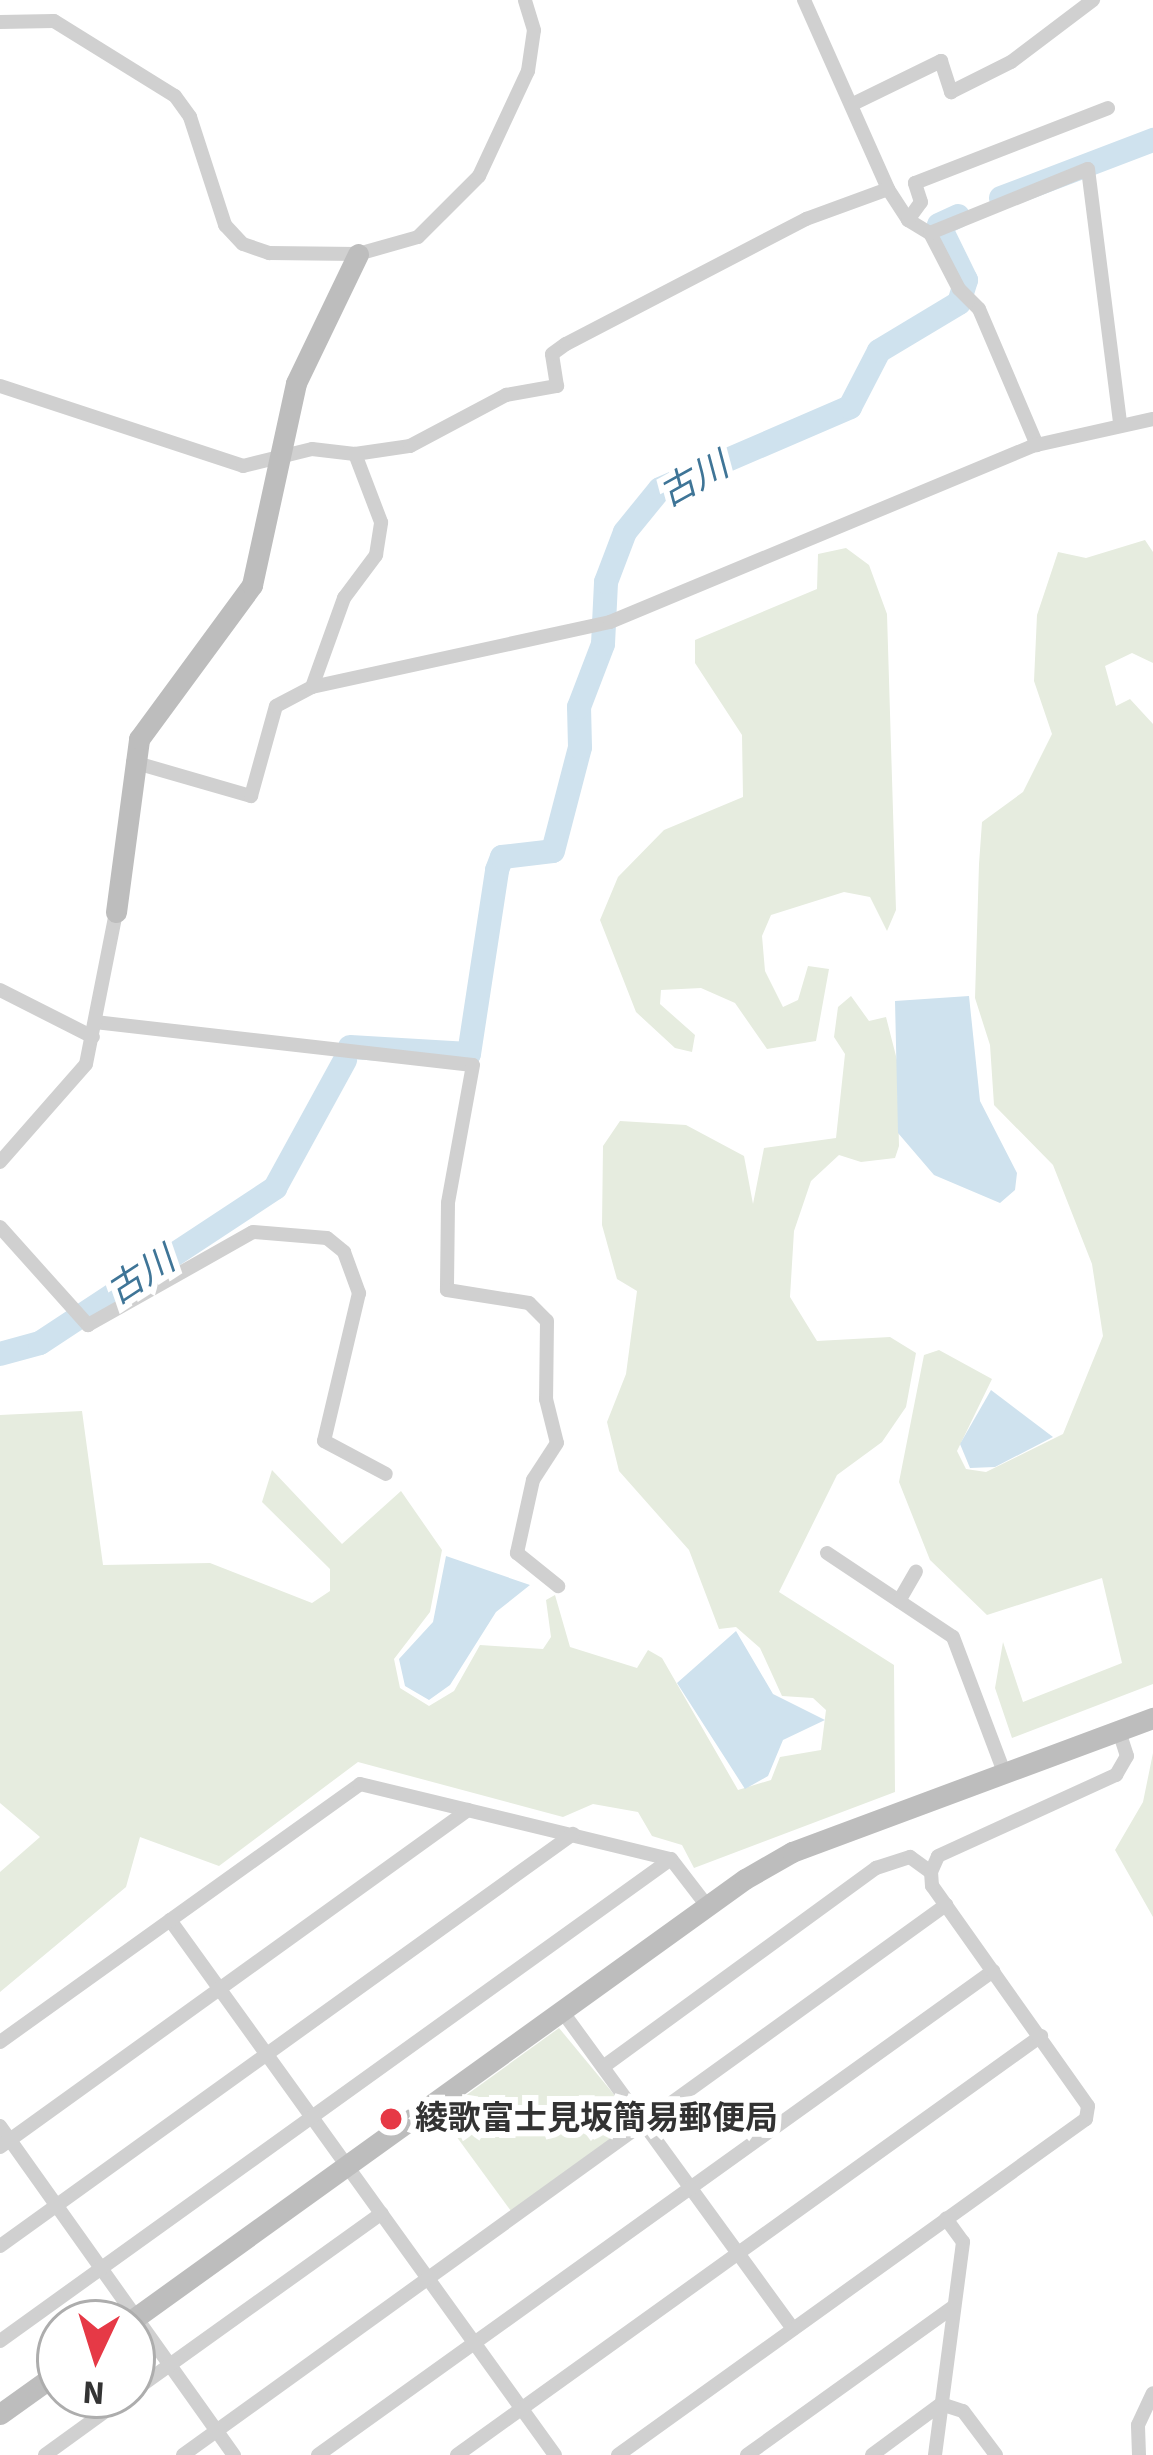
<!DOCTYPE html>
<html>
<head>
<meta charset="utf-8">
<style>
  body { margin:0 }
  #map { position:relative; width:1153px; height:2455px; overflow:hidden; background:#fff; font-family:"Source Sans 3","Noto Sans JP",sans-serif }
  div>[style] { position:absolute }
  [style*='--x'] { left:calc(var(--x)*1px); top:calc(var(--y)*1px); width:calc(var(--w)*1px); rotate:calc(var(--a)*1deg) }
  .green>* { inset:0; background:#e6ecdf }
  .water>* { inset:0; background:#cfe2ee }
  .river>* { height:24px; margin:-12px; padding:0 12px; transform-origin:12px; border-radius:12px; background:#cfe2ee }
  .street>* { height:14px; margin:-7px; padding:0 7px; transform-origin:7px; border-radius:7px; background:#d0d0d0 }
  .secondary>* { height:21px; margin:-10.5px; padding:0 10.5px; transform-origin:10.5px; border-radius:10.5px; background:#bdbdbd }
  .dots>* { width:33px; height:33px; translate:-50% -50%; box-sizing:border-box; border:6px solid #fff; border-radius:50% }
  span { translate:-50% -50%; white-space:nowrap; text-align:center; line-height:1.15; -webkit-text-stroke:12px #fff; paint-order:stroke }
  .poi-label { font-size:33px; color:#333; font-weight:700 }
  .left { translate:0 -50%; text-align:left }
  .water-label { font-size:36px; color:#3f7597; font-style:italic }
  .north { position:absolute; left:36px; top:2299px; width:120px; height:120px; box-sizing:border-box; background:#fff; border:3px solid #adadad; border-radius:50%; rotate:184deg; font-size:33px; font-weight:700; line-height:48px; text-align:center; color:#333 }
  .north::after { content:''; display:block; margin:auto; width:42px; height:54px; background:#e63946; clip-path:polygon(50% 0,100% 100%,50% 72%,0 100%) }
</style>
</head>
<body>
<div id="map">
  <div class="green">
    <i style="clip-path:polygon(1145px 540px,1153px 552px,1153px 663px,1132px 653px,1105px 666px,1116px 706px,1130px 699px,1153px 724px,1153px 1684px,1012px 1738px,995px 1688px,1003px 1642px,1023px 1702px,1122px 1663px,1102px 1578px,987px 1615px,930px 1560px,899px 1482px,924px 1355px,939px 1350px,992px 1379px,957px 1451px,966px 1469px,986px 1472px,1063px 1434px,1103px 1336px,1092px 1264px,1053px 1165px,994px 1105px,990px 1045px,975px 998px,979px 864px,982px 822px,1023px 792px,1052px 734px,1034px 681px,1037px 615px,1058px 552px,1086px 558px)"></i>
    <i style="clip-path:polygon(846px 548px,869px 565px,887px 614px,896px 910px,887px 931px,870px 897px,844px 892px,771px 915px,762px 936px,765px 971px,783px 1007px,798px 1000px,808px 966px,829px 969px,816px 1041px,767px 1049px,735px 1003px,701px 988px,661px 990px,660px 1004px,695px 1035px,692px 1052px,675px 1048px,636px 1012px,600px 920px,618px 877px,664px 830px,743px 797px,742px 735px,695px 663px,695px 640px,817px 589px,818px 554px)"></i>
    <i style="clip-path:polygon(851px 996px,869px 1021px,886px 1017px,897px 1060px,899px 1146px,895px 1158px,861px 1162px,839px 1155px,811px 1181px,794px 1231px,790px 1297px,817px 1341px,890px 1337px,916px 1353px,906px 1407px,882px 1442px,837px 1475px,779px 1592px,894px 1665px,895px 1792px,694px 1868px,682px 1845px,652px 1836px,638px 1812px,593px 1804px,563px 1817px,358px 1762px,219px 1866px,140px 1837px,126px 1887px,0 1992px,0 1872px,40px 1837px,0 1803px,0 1415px,82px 1411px,103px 1565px,210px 1563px,312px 1603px,330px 1591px,330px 1569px,262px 1502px,272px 1470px,342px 1544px,401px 1491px,442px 1550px,430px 1612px,394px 1659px,400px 1688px,429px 1706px,454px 1691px,480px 1645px,543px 1649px,551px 1637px,546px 1600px,555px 1595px,570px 1647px,637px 1668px,648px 1650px,662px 1658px,738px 1790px,771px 1780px,780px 1757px,821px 1750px,826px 1710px,813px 1698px,782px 1696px,760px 1648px,736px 1627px,719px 1629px,689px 1550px,619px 1471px,607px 1422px,626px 1374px,637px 1291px,617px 1279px,602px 1225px,603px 1146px,620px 1121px,686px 1125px,744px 1156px,753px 1204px,764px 1148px,836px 1138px,845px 1054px,834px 1037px,838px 1007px)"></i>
    <i style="clip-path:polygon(1153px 1753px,1153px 1917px,1115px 1850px,1143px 1802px)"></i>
    <i style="clip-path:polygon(559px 2028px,631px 2115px,630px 2125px,511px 2211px,440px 2114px)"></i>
  </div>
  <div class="water">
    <i style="clip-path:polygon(969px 996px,980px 1101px,1017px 1173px,1015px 1190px,1000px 1203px,934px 1175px,898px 1133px,895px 1001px)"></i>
    <i style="clip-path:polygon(991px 1390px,1053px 1437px,995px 1467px,970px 1468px,960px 1444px)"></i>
    <i style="clip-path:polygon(446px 1556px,530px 1585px,496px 1612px,450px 1685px,429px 1700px,405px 1686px,399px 1659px,433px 1622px)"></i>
    <i style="clip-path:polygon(736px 1631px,773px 1694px,825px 1720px,783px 1740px,768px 1776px,745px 1789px,677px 1683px)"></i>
  </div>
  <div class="river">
    <i style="--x:1001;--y:198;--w:163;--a:-20.9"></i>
    <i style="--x:350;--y:1047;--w:119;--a:3.4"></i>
    <i style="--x:469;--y:1054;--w:186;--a:-81.3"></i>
    <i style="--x:497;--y:870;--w:14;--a:-69"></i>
    <i style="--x:502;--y:857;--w:51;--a:-6.7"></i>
    <i style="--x:553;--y:851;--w:107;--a:-75.4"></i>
    <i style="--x:580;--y:747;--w:40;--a:-91.4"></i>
    <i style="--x:579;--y:707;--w:67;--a:-69.1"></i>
    <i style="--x:603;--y:644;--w:62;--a:-87.2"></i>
    <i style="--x:606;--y:582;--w:53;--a:-69.2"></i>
    <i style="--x:625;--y:532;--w:55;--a:-50.9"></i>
    <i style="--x:660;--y:489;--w:207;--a:-23.3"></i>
    <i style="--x:850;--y:407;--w:63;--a:-62.6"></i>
    <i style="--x:879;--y:351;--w:93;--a:-31"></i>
    <i style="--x:959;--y:303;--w:24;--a:-73"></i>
    <i style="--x:966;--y:280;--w:61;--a:-116.1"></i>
    <i style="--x:939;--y:225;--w:21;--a:-25"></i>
    <i style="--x:0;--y:1354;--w:41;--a:-15.4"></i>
    <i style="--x:40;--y:1343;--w:282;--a:-33.4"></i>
    <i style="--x:275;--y:1188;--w:146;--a:-61.3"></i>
  </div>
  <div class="street">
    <i style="--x:804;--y:0;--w:207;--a:66"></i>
    <i style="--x:888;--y:189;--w:37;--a:57"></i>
    <i style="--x:908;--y:220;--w:26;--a:31"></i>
    <i style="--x:930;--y:233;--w:63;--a:62.6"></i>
    <i style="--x:959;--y:289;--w:28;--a:45"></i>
    <i style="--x:979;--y:309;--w:148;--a:66.9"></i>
    <i style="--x:0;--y:22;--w:54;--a:-1.1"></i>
    <i style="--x:54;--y:21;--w:142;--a:31.8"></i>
    <i style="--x:175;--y:96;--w:26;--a:54"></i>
    <i style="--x:190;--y:117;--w:114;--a:72"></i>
    <i style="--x:225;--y:225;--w:26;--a:47"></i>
    <i style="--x:243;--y:244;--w:28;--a:19"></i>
    <i style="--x:269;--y:253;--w:89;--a:0.6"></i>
    <i style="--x:358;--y:254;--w:62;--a:-15.8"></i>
    <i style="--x:418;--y:237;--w:86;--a:-45"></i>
    <i style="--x:479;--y:176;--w:116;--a:-65"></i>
    <i style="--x:528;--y:71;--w:41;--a:-81.7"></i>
    <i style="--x:534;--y:30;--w:31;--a:-107"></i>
    <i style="--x:855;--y:103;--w:96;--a:-26"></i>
    <i style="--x:941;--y:61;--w:33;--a:72"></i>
    <i style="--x:951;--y:92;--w:67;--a:-26.6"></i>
    <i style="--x:1011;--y:62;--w:103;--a:-37.1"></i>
    <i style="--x:908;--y:220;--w:22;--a:-54"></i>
    <i style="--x:921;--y:202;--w:20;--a:-108"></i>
    <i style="--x:915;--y:183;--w:207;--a:-21.2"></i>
    <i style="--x:930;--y:233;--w:170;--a:-22.1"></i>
    <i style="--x:1088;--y:169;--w:257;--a:82.8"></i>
    <i style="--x:0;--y:386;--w:256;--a:18.2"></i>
    <i style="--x:243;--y:466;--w:71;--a:-13.8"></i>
    <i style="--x:312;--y:449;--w:43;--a:6.6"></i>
    <i style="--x:355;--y:454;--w:56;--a:-8.3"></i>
    <i style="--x:410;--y:446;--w:109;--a:-28"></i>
    <i style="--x:506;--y:395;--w:52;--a:-10"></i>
    <i style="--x:557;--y:386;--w:32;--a:-99"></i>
    <i style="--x:552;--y:354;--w:17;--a:-36"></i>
    <i style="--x:566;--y:344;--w:271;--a:-27.5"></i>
    <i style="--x:806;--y:219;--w:87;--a:-20.1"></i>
    <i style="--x:312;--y:687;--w:95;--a:-70.2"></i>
    <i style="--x:344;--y:598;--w:54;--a:-53.3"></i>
    <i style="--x:376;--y:555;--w:33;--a:-81"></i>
    <i style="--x:381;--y:522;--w:73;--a:-110.9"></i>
    <i style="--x:133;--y:762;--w:123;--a:16.1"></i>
    <i style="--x:251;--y:796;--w:93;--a:-74.5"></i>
    <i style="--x:276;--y:706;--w:41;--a:-27.8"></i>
    <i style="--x:312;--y:687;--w:305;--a:-12.3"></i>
    <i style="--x:610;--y:622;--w:457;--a:-22.6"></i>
    <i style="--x:1032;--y:446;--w:124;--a:-12.6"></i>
    <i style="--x:0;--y:990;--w:104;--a:26.8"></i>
    <i style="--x:95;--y:1022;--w:380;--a:6.5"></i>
    <i style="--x:473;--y:1065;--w:140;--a:100.3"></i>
    <i style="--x:448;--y:1203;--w:87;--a:90.7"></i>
    <i style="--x:447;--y:1290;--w:83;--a:9"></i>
    <i style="--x:529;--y:1303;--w:25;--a:45"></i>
    <i style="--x:547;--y:1321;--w:78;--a:90.7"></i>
    <i style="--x:546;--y:1399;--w:45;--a:76"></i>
    <i style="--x:557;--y:1443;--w:44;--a:123"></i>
    <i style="--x:533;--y:1480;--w:75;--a:102.4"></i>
    <i style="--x:517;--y:1553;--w:53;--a:38.8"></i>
    <i style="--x:0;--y:1162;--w:130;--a:-48.7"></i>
    <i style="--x:86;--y:1064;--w:155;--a:-78.8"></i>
    <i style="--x:0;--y:1227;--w:132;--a:48.1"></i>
    <i style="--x:88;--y:1325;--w:189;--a:-29.4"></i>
    <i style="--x:253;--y:1232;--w:74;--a:4.6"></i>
    <i style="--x:327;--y:1238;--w:22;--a:39"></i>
    <i style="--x:344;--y:1252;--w:44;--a:69.9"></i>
    <i style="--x:359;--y:1293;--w:152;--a:103.3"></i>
    <i style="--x:324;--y:1441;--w:70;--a:28"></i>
    <i style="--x:827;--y:1553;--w:151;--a:33.7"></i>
    <i style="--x:953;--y:1637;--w:144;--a:69.3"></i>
    <i style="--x:899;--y:1601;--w:34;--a:-60"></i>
    <i style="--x:170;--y:1920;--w:659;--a:54.26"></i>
    <i style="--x:562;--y:2011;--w:393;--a:54"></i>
    <i style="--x:0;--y:2042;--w:443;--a:-35.6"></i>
    <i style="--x:360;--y:1784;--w:320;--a:13.6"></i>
    <i style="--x:671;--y:1859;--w:59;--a:52.5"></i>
    <i style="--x:603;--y:2067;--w:338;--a:-36.1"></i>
    <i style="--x:876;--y:1868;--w:36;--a:-18"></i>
    <i style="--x:910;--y:1857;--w:26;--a:36"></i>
    <i style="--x:0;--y:2126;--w:404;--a:54.6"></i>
    <i style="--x:0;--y:2147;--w:577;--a:-35.76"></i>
    <i style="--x:0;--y:2246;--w:706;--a:-35.72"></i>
    <i style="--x:0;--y:2341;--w:826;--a:-35.69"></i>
    <i style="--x:132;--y:2392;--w:307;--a:-35.6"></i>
    <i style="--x:45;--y:2455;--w:102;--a:-35.9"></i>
    <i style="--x:183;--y:2455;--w:941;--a:-35.79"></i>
    <i style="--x:318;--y:2455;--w:831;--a:-35.64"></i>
    <i style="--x:457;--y:2455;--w:719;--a:-35.66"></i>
    <i style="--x:618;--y:2455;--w:576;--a:-35.68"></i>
    <i style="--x:1086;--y:2119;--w:13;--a:-81"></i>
    <i style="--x:1088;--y:2106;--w:270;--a:-125.3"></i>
    <i style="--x:932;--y:1886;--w:14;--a:-94"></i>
    <i style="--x:931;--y:1872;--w:17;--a:-66"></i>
    <i style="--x:938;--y:1856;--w:196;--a:-24.5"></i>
    <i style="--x:1116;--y:1775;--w:22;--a:-60"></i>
    <i style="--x:1127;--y:1756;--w:28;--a:-108"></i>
    <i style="--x:747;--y:2455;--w:255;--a:-35.7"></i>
    <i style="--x:872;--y:2455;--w:86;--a:-36.5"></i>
    <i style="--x:941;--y:2404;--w:23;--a:18"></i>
    <i style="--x:963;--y:2411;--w:55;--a:53.1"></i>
    <i style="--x:935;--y:2455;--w:215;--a:-82.5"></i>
    <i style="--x:963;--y:2242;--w:29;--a:-126"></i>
    <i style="--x:1139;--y:2455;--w:30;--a:-92"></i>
    <i style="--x:1138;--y:2425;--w:35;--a:-65"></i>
  </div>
  <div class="secondary">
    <i style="--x:116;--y:912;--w:175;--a:-82.4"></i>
    <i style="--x:139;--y:739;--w:191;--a:-53.7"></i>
    <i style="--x:252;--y:585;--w:207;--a:-77.7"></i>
    <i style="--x:296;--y:383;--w:143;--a:-64.3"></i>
    <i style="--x:128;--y:2323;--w:760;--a:-35.74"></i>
    <i style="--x:745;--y:1879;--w:54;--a:-29.9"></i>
    <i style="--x:792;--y:1852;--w:385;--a:-20.4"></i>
    <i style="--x:0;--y:2414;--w:74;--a:-35.6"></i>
  </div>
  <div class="dots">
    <i style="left:391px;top:2119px;background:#e63946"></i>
  </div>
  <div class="poi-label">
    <span class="left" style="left:415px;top:2119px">綾歌富士見坂簡易郵便局</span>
  </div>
  <div class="water-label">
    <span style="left:694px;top:480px;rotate:-29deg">古川</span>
    <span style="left:141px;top:1276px;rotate:-33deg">古川</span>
  </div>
  <div class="north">N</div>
</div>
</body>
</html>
